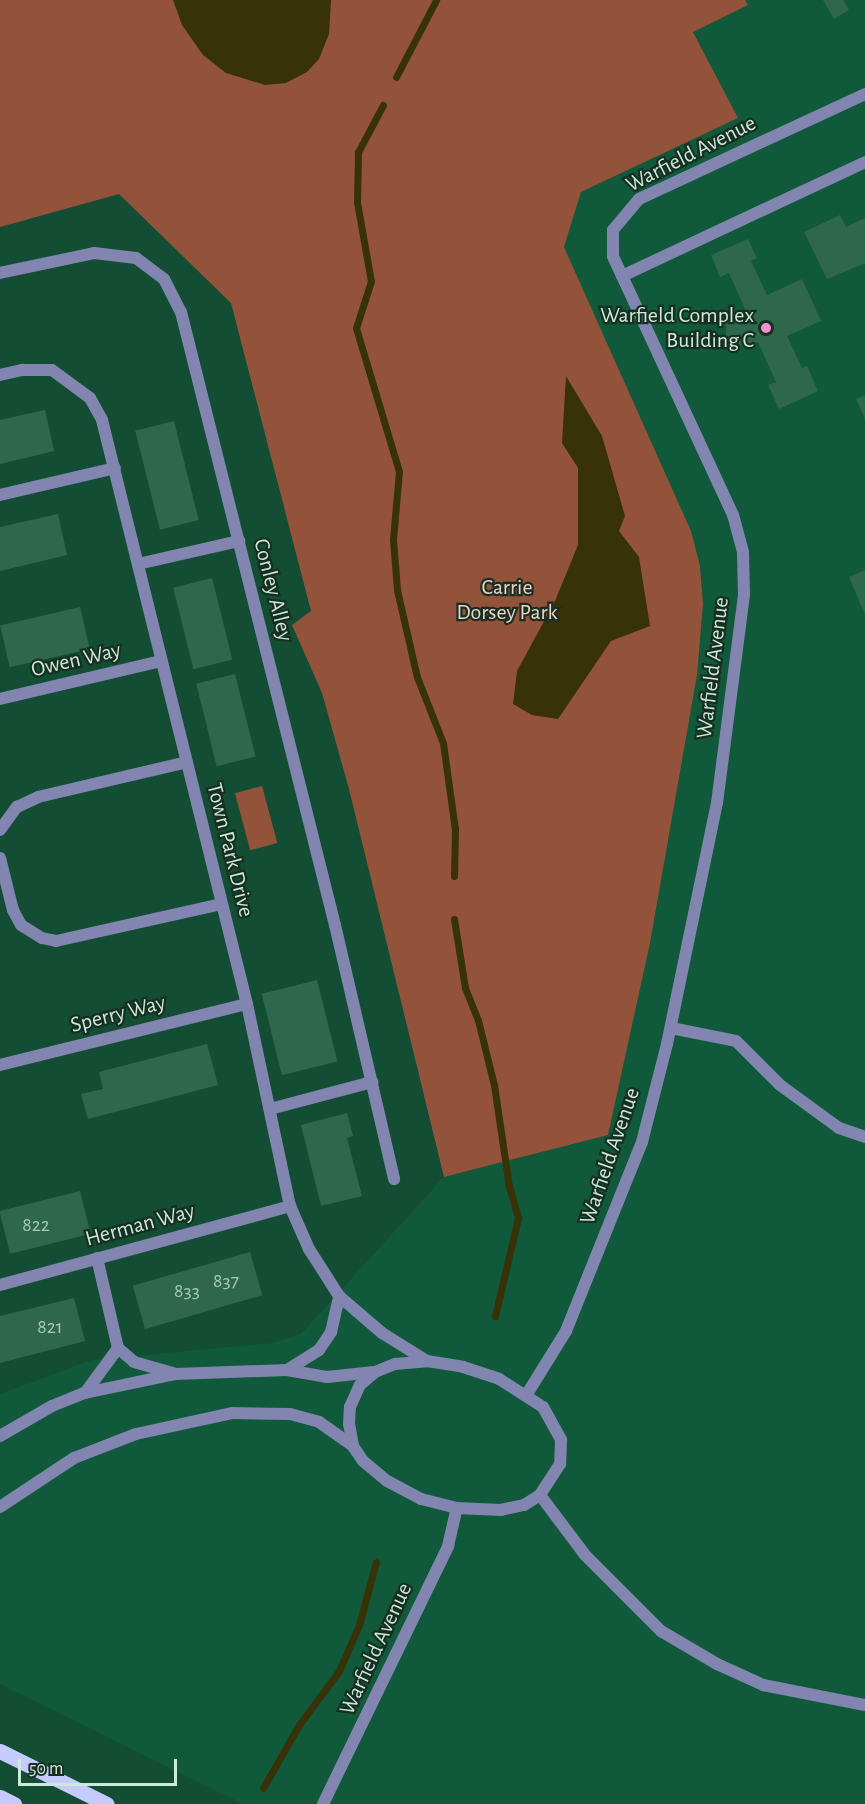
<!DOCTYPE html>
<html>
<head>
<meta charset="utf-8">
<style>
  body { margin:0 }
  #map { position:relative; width:865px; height:1804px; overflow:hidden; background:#134e34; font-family:"Alegreya Sans",sans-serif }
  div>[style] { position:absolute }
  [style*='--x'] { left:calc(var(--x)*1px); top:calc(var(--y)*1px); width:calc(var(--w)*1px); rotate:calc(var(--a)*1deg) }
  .built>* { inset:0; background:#11593b }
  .green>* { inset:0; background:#93533b; transform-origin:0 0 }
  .water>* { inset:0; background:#383209 }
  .stream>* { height:7px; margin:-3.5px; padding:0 3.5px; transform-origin:3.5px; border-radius:3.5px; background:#383209 }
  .building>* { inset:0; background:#2f674c; transform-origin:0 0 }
  .service>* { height:12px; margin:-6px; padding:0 6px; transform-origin:6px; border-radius:6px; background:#8185b0 }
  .minor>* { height:12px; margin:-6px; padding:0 6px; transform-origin:6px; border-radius:6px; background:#8185b0 }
  .tertiary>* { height:12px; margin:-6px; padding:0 6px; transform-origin:6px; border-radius:6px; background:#8185b0 }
  .primary>* { height:15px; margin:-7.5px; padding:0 7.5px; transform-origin:7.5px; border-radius:7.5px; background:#c5caff }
  .dots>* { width:16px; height:16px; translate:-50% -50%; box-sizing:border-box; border:3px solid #172e22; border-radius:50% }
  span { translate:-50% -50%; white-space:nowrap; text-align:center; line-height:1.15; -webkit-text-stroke:4.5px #172e22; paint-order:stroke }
  .number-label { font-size:20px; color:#a5c8b6 }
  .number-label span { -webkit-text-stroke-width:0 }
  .street-label { font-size:22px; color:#cce9d9 }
  .poi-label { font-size:22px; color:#cce9d9 }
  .right { translate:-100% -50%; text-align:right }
  .park-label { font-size:22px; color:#edd1c7 }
  .scale { position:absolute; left:18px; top:1759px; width:159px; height:27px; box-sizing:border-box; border:3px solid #cce9d9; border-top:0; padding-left:8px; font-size:18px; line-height:21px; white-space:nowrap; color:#cce9d9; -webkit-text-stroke:4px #172e22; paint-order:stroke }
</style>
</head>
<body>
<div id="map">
  <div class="built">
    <i style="clip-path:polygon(745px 0,865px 0,865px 1804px,243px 1804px,0 1684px,0 1394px,92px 1360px,273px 1343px,301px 1334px,444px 1177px,608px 1135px,650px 943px,697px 675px,703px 604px,691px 531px,564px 247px,581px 192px,738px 118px,693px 31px,747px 5px)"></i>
  </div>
  <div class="green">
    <i style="clip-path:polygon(0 0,745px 0,748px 5px,693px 32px,738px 118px,581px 192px,564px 247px,691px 531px,700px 566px,703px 604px,697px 675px,650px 943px,608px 1135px,444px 1177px,349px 789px,322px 693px,292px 625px,311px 611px,231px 303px,119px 194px,0 227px)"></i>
    <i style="left:262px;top:786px;width:59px;height:28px;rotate:75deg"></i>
  </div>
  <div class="water">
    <i style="clip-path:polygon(173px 0,331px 0,329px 34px,319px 59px,307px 72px,286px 83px,265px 85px,226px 73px,203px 55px,182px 25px)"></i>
    <i style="clip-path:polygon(566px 376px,602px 436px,625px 516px,619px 531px,639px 557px,650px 626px,611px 641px,558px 719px,532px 715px,513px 704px,517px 671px,555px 601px,578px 545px,578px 468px,562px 443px)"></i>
  </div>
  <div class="stream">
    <i style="--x:396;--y:77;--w:87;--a:-62.5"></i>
    <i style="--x:383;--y:105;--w:53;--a:118"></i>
    <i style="--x:358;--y:152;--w:50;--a:91.1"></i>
    <i style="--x:357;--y:202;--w:80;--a:80"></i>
    <i style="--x:371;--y:281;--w:49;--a:107.7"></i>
    <i style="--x:356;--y:328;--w:149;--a:73.3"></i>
    <i style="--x:399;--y:471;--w:68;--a:95"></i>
    <i style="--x:393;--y:539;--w:51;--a:85.5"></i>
    <i style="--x:397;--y:590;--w:89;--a:77.1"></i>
    <i style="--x:417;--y:677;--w:71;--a:68.5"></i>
    <i style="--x:443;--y:743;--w:87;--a:82.1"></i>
    <i style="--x:455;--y:829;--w:47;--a:91.2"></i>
    <i style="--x:454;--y:919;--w:70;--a:80.9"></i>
    <i style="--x:465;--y:988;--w:35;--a:68"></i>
    <i style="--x:478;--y:1020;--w:67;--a:76.2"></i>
    <i style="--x:494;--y:1085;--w:102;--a:81.6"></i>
    <i style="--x:509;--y:1186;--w:33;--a:74"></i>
    <i style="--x:518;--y:1218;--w:101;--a:103.2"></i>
    <i style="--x:263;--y:1788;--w:73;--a:-60.3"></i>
    <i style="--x:299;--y:1725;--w:67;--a:-53.5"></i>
    <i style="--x:339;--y:1671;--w:50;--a:-66.5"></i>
    <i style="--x:359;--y:1625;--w:65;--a:-74.9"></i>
  </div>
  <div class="building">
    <i style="clip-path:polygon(823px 0,843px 0,849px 10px,834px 19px)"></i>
    <i style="clip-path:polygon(840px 215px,846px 227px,865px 218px,865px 263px,827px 279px,804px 232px)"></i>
    <i style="clip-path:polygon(748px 239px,757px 258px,751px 261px,767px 295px,802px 279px,821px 321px,787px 336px,802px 368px,807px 366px,818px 391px,779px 409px,768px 385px,776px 382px,758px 342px,741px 345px,726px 335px,726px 317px,745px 309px,729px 273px,720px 277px,711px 255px)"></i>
    <i style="clip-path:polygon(865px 395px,865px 419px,856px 399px)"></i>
    <i style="clip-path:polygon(45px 410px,54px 451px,0 464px,0 420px)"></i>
    <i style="left:174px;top:421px;width:102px;height:40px;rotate:76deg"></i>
    <i style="clip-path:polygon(58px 514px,67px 555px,0 571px,0 527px)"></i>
    <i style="clip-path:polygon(865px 570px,865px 615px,849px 577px)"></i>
    <i style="left:212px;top:578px;width:84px;height:40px;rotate:76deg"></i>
    <i style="left:80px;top:607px;width:43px;height:82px;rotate:77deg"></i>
    <i style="left:235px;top:674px;width:85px;height:40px;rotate:76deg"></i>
    <i style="left:317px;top:980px;width:84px;height:57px;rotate:76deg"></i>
    <i style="clip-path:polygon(207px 1044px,218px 1085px,88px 1119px,81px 1094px,103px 1089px,99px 1072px)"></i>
    <i style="clip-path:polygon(347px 1113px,353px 1136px,347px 1138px,362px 1196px,321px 1206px,301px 1125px)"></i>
    <i style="left:80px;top:1191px;width:44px;height:83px;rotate:76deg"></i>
    <i style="left:250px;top:1252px;width:45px;height:122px;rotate:74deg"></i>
    <i style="clip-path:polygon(74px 1298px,85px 1341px,0 1363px,0 1316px)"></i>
  </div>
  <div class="service">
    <i style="--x:0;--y:273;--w:96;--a:-12"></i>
    <i style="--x:94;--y:253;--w:42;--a:6.8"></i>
    <i style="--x:136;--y:258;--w:35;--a:37"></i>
    <i style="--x:164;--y:279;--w:37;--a:63"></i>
    <i style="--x:181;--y:312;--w:632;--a:75.9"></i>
    <i style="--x:335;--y:925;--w:261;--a:76.9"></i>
    <i style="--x:622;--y:276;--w:268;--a:-25.1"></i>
    <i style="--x:138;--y:564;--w:104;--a:-12.8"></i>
    <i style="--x:671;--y:1028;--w:66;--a:11.3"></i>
    <i style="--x:736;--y:1041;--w:62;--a:45"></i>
    <i style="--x:780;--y:1085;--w:73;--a:36.1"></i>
    <i style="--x:839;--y:1128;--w:28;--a:19"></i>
    <i style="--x:270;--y:1109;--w:106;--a:-14.8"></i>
    <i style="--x:287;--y:1370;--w:38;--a:-32"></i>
    <i style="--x:319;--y:1350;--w:22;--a:-56"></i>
    <i style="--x:331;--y:1332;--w:37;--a:-77"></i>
  </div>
  <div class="minor">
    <i style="--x:0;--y:375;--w:23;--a:-13"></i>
    <i style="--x:22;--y:370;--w:30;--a:0"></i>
    <i style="--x:52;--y:370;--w:47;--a:36.4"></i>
    <i style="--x:90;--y:398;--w:25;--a:61"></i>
    <i style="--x:102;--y:420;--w:602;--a:76.06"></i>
    <i style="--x:247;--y:1004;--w:207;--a:78"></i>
    <i style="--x:290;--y:1206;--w:47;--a:66.2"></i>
    <i style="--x:309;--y:1249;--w:56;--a:57.4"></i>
    <i style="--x:339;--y:1296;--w:57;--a:40.7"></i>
    <i style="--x:382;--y:1333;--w:53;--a:31.9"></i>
    <i style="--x:0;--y:495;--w:118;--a:-13.2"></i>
    <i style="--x:0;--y:699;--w:165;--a:-13.3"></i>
    <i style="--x:0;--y:830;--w:29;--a:-54"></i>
    <i style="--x:17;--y:807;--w:23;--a:-25"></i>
    <i style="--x:38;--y:797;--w:153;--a:-13.2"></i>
    <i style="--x:0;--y:858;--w:54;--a:76"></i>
    <i style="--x:13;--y:910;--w:17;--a:62"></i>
    <i style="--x:21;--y:925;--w:25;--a:32"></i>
    <i style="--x:42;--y:938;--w:14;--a:12"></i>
    <i style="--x:56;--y:941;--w:169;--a:-12.6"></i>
    <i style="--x:0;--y:1065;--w:254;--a:-13.9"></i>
    <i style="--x:97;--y:1258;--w:92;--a:76.9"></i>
    <i style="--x:118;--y:1348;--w:21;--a:41"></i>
    <i style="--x:134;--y:1362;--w:44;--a:15.9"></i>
    <i style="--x:0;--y:1285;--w:301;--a:-15.2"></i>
    <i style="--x:85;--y:1393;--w:56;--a:-53.7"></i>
    <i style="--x:540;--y:1495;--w:75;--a:53.1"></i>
    <i style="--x:585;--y:1555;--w:107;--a:45"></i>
    <i style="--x:661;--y:1631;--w:65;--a:30.5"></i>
    <i style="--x:717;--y:1664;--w:51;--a:24.5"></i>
    <i style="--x:763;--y:1685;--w:104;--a:11.1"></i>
    <i style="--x:323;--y:1804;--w:287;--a:-64.1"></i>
    <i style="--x:448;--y:1546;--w:39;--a:-77"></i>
  </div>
  <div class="tertiary">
    <i style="--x:427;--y:1361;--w:36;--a:9"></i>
    <i style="--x:463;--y:1367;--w:38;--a:18"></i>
    <i style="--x:499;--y:1379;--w:52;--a:32.5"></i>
    <i style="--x:543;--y:1407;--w:38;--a:61"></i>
    <i style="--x:561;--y:1440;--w:24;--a:92"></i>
    <i style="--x:560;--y:1464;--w:37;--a:123"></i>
    <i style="--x:540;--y:1495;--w:19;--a:148"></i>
    <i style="--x:524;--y:1505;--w:24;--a:168"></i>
    <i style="--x:501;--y:1510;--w:44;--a:-177.4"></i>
    <i style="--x:457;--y:1508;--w:37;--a:-166"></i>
    <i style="--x:421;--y:1499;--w:38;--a:-152"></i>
    <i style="--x:387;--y:1481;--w:31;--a:-140"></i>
    <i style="--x:363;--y:1461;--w:18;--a:-124"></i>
    <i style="--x:353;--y:1446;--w:22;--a:-100"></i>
    <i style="--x:349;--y:1424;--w:17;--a:-87"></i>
    <i style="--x:350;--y:1407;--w:24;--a:-66"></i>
    <i style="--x:360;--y:1385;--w:20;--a:-41"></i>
    <i style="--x:375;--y:1372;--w:22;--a:-22"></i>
    <i style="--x:395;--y:1364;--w:32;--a:-5"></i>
    <i style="--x:527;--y:1394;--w:74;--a:-58.2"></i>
    <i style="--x:566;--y:1331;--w:204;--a:-68.1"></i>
    <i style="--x:642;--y:1142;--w:101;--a:-75.7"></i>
    <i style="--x:667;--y:1044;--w:246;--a:-78.3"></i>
    <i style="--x:717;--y:803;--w:211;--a:-82.6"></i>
    <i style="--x:744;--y:594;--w:42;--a:-91.4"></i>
    <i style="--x:743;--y:552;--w:38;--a:-105"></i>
    <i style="--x:733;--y:515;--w:285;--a:-114.9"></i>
    <i style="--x:613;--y:256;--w:26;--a:-90"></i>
    <i style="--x:613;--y:230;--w:40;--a:-50"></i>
    <i style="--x:639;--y:199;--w:249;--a:-24.9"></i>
    <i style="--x:0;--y:1436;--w:60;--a:-30"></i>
    <i style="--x:52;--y:1406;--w:35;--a:-22"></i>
    <i style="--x:85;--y:1393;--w:93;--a:-11.8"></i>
    <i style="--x:176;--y:1374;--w:111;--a:-2.1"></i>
    <i style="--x:287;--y:1370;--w:41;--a:9.9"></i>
    <i style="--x:327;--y:1377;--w:47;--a:-6.1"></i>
    <i style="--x:0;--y:1507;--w:89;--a:-33.5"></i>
    <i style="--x:74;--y:1458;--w:66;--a:-21.2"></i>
    <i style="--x:136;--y:1434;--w:98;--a:-12.3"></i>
    <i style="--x:232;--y:1413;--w:58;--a:1"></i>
    <i style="--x:290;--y:1414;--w:30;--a:15"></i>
    <i style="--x:319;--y:1422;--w:42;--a:35.2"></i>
  </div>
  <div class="primary">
    <i style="--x:0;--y:1751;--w:119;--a:26.4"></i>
    <i style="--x:0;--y:1797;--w:16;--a:27"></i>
  </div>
  <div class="dots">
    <i style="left:766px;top:328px;background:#f491d3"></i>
  </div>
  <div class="number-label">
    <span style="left:36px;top:1225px">822</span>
    <span style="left:226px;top:1281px">837</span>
    <span style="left:187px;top:1291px">833</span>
    <span style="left:50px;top:1327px">821</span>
  </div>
  <div class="street-label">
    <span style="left:691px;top:154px;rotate:-27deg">Warfield Avenue</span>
    <span style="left:273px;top:590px;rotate:76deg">Conley Alley</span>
    <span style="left:76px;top:660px;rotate:-13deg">Owen Way</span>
    <span style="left:713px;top:668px;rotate:-83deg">Warfield Avenue</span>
    <span style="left:230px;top:850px;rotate:76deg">Town Park Drive</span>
    <span style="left:118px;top:1014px;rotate:-14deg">Sperry Way</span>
    <span style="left:610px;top:1156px;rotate:-71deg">Warfield Avenue</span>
    <span style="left:140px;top:1225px;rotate:-15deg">Herman Way</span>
    <span style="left:376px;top:1649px;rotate:-65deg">Warfield Avenue</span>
  </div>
  <div class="poi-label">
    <span class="right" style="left:754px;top:328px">Warfield Complex<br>Building C</span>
  </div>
  <div class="park-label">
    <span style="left:507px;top:600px">Carrie<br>Dorsey Park</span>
  </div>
  <div class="scale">50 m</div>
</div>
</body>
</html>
